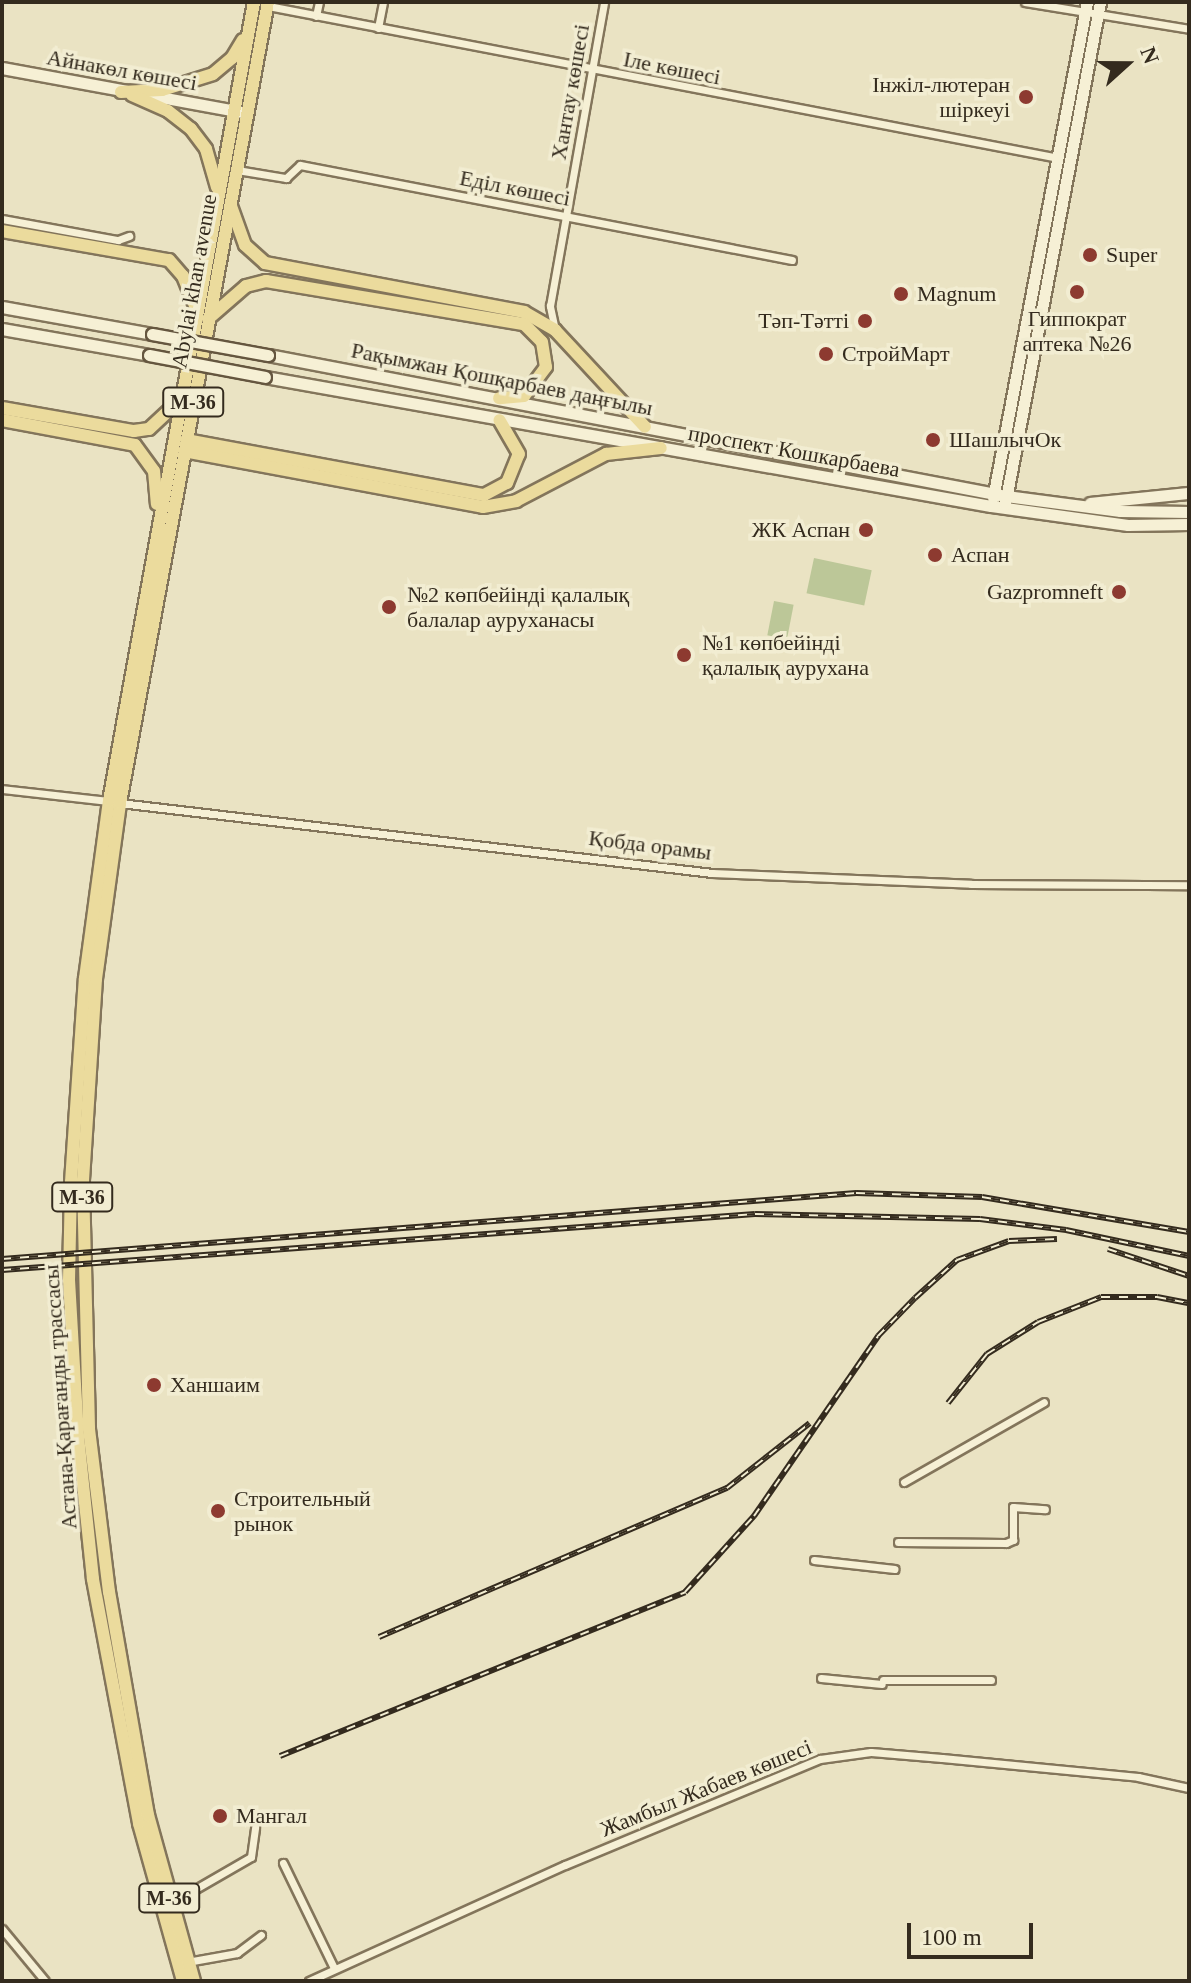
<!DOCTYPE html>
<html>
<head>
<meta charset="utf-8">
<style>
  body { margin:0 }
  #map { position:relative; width:1191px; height:1983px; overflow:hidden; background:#eae3c3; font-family:Georgia,serif }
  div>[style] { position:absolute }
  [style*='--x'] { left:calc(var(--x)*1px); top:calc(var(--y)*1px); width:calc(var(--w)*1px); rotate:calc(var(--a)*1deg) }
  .green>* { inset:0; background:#bcc798; transform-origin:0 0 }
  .roads { filter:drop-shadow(2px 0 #83755b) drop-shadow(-2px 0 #83755b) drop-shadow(0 2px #83755b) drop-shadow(0 -2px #83755b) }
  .minor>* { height:7px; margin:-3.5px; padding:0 3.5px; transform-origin:3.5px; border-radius:3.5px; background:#f6f0d5 }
  .secondary>* { height:11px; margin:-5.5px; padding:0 5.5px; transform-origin:5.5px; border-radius:5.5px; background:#f6f0d5 }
  .primary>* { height:12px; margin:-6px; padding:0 6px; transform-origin:6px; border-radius:6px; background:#ebdb9d }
  .rail>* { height:6px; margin-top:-3px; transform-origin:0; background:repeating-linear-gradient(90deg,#f2edd2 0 9px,#342b1e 0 18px); box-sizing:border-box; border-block:2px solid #342b1e }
  .bridges { filter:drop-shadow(2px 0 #65563f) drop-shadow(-2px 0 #65563f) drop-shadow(0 2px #65563f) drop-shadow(0 -2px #65563f) }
  .secondary-bridge>* { height:11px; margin:-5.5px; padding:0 5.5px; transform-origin:5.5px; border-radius:5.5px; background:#f6f0d5 }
  .dots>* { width:22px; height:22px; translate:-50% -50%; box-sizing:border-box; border:4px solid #f2edd2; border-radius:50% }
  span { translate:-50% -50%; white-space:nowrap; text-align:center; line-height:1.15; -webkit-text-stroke:7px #f2edd2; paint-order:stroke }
  .shield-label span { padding:2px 6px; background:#f2edd2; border:2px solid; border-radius:6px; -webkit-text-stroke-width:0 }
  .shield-label { font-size:20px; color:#342b1e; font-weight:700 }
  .street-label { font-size:22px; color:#342b1e }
  .poi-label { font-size:22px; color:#342b1e }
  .right { translate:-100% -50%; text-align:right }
  .left { translate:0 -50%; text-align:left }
  .frame { position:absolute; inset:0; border:4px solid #342b1e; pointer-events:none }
  .north { position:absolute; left:1087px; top:24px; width:80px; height:80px; -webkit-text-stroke:6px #f2edd2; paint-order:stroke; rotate:69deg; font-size:22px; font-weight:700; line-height:32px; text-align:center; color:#342b1e }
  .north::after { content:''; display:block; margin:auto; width:28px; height:36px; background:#342b1e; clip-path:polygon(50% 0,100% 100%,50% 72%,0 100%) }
  .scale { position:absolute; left:907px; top:1923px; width:126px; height:36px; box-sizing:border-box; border:4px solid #342b1e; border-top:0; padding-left:10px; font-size:24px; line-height:28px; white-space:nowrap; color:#342b1e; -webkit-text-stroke:6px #f2edd2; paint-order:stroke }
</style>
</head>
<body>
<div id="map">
  <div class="green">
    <i style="left:814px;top:558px;width:59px;height:36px;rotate:12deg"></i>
    <i style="left:774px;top:601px;width:20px;height:35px;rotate:11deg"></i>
  </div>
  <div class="roads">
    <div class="minor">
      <i style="--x:1025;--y:2;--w:166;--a:9.3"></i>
      <i style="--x:268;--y:6;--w:805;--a:10.88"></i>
      <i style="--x:316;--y:16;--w:14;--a:-78"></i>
      <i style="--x:378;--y:28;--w:26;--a:-79"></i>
      <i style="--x:237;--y:170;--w:50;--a:9.3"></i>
      <i style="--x:286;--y:178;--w:19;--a:-43"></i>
      <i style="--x:300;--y:165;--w:501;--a:10.93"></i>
      <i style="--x:2;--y:219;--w:118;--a:10.3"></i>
      <i style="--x:118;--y:240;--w:12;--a:-20"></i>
      <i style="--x:555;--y:330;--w:25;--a:-102"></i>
      <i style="--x:550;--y:306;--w:309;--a:-79.9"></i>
      <i style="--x:2;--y:789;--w:108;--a:6.4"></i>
      <i style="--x:120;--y:803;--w:596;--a:6.74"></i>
      <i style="--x:712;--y:873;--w:259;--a:2.4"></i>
      <i style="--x:971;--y:884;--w:218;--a:0.3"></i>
      <i style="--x:904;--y:1482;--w:161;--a:-29.7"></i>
      <i style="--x:898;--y:1542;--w:108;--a:0.5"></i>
      <i style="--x:1006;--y:1543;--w:8;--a:-23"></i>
      <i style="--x:1013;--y:1540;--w:33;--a:-90"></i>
      <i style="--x:1013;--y:1507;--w:32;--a:4"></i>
      <i style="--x:814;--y:1560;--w:81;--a:6.4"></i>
      <i style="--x:821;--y:1678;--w:61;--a:5.6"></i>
      <i style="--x:883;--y:1680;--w:108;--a:0"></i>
      <i style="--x:283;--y:1863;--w:117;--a:64.1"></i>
      <i style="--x:170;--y:1895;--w:22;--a:-10"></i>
      <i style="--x:192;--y:1891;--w:68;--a:-30"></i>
      <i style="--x:251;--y:1857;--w:30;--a:-82"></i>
      <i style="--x:2;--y:1929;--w:67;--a:50.4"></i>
      <i style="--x:187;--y:1962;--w:51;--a:-10.2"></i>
      <i style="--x:237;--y:1953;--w:30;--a:-37"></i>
      <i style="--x:309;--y:1981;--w:281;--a:-24.4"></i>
      <i style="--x:565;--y:1865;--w:276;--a:-22.6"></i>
      <i style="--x:820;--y:1759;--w:51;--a:-7.8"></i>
      <i style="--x:871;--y:1752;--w:71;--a:4.8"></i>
      <i style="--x:942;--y:1758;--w:197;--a:5.5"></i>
      <i style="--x:1138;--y:1777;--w:52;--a:12.2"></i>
    </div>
    <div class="secondary">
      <i style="--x:2;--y:68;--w:243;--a:10.4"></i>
      <i style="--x:2;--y:307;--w:152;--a:10.2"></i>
      <i style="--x:2;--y:329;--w:149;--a:10"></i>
      <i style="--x:268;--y:355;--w:751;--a:10.82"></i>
      <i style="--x:1006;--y:496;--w:115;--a:7.5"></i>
      <i style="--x:1120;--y:511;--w:69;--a:0.8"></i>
      <i style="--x:265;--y:377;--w:737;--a:10.08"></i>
      <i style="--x:991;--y:506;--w:138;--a:7.9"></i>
      <i style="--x:1128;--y:525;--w:61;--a:-0.9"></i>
      <i style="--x:993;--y:498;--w:505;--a:-79.27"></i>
      <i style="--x:1090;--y:503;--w:100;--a:-5.8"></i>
      <i style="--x:1005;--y:504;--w:511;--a:-79.28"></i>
    </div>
    <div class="primary">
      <i style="--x:121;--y:92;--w:41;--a:-2.8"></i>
      <i style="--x:162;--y:90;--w:53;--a:-17.4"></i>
      <i style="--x:213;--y:74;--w:25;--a:-40"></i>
      <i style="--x:232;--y:58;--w:21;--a:-59"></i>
      <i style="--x:132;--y:95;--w:39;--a:24"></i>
      <i style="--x:168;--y:111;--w:29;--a:38"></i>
      <i style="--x:191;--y:129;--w:25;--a:53"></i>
      <i style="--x:206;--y:149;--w:40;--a:74"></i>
      <i style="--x:231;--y:206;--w:41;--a:70.3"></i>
      <i style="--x:245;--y:245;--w:27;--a:42"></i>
      <i style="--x:265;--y:263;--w:264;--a:10.7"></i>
      <i style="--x:524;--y:312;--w:36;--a:30"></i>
      <i style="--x:555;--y:330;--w:132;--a:47.1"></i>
      <i style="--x:2;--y:231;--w:169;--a:9.9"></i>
      <i style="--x:169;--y:260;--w:21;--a:49"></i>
      <i style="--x:183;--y:276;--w:38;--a:68"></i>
      <i style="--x:208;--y:319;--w:50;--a:-41"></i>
      <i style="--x:246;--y:286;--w:21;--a:-14"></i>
      <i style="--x:266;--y:281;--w:262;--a:9.5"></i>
      <i style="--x:524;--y:324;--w:25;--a:45"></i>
      <i style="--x:542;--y:342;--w:25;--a:81"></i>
      <i style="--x:546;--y:367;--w:36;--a:127"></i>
      <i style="--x:524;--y:396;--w:25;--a:175"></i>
      <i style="--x:2;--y:408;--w:134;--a:9.9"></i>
      <i style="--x:134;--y:431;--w:15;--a:-8"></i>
      <i style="--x:149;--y:429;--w:40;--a:-43"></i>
      <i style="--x:2;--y:420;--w:135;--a:10.6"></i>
      <i style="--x:135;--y:445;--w:32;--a:54"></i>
      <i style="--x:154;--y:471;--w:33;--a:85"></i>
      <i style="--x:186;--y:440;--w:303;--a:10.5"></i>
      <i style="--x:484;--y:495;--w:26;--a:-28"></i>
      <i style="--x:507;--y:483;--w:31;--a:-68"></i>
      <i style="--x:519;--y:454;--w:39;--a:-120"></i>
      <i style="--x:184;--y:451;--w:304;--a:10.6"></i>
      <i style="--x:483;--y:507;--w:34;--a:-10"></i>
      <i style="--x:516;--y:501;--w:102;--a:-27.6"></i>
      <i style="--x:606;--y:454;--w:55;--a:-6.2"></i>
      <i style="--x:183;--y:1981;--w:164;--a:-105.6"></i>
      <i style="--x:139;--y:1823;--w:248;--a:-100.7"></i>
      <i style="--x:93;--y:1579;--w:144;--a:-96"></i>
      <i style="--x:78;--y:1436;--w:156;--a:-93.3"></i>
      <i style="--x:69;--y:1280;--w:98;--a:-88.8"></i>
      <i style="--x:71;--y:1182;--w:204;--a:-86.1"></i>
      <i style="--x:85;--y:978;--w:179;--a:-82.3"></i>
      <i style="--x:109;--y:801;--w:812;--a:-79.71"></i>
      <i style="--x:194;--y:1981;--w:172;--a:-105.5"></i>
      <i style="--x:148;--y:1815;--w:226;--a:-99.9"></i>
      <i style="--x:109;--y:1592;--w:165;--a:-97"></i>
      <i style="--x:89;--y:1428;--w:248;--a:-91.4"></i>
      <i style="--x:83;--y:1180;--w:201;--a:-86.3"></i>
      <i style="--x:96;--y:979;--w:178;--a:-82.2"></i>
      <i style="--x:120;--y:803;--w:815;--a:-79.53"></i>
    </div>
  </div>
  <div class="rail">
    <i style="--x:1108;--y:1249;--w:85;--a:18.4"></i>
    <i style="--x:2;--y:1259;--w:857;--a:-4.42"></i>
    <i style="--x:856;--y:1193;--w:126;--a:1.8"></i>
    <i style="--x:982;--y:1197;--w:210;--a:9.6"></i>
    <i style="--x:2;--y:1270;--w:755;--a:-4.25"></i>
    <i style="--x:755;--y:1214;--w:225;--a:1.3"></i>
    <i style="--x:980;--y:1219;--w:87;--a:7.3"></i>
    <i style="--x:1066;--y:1230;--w:126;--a:11.9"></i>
    <i style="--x:948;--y:1403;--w:63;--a:-51.5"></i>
    <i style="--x:987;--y:1354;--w:60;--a:-32.1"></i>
    <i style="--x:1038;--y:1322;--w:68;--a:-21.6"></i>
    <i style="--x:1101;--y:1297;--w:56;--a:0"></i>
    <i style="--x:1157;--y:1297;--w:33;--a:11"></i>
    <i style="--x:379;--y:1637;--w:379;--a:-23.2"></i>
    <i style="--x:727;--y:1488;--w:105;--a:-38.1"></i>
    <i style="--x:280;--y:1756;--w:437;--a:-22"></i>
    <i style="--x:685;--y:1592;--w:103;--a:-47.8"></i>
    <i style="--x:754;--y:1516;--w:219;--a:-55.4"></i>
    <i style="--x:878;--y:1336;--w:53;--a:-45.8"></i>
    <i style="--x:915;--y:1298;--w:57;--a:-42.1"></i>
    <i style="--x:957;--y:1260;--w:55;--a:-20.1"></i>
    <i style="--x:1009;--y:1241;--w:48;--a:-2.4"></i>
  </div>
  <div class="bridges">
    <div class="secondary-bridge">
      <i style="--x:152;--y:334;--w:118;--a:10.3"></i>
      <i style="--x:149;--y:355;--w:118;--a:10.7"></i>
    </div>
  </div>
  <div class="dots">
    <i style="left:1026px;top:97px;background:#8d3a30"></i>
    <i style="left:1090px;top:255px;background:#8d3a30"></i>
    <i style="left:1077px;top:292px;background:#8d3a30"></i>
    <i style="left:901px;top:294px;background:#8d3a30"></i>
    <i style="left:865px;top:321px;background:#8d3a30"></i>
    <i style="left:826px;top:354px;background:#8d3a30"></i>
    <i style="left:933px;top:440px;background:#8d3a30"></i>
    <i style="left:866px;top:530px;background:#8d3a30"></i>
    <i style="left:935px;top:555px;background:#8d3a30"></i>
    <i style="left:1119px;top:592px;background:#8d3a30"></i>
    <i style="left:389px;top:607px;background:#8d3a30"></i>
    <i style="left:684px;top:655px;background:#8d3a30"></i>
    <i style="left:154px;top:1385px;background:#8d3a30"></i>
    <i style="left:218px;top:1511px;background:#8d3a30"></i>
    <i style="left:220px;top:1816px;background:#8d3a30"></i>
  </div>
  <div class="shield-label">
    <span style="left:193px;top:402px">M-36</span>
    <span style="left:82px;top:1197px">M-36</span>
    <span style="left:169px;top:1898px">M-36</span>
  </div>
  <div class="street-label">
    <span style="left:672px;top:68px;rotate:11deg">Іле көшесі</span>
    <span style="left:122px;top:70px;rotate:10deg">Айнакөл көшесі</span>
    <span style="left:570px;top:92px;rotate:-80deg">Хантау көшесі</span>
    <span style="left:515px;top:188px;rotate:11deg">Еділ көшесі</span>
    <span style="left:194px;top:281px;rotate:-80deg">Abylai khan avenue</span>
    <span style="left:502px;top:379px;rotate:11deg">Рақымжан Қошқарбаев даңғылы</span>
    <span style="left:794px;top:451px;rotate:10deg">проспект Кошкарбаева</span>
    <span style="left:650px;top:845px;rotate:7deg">Қобда орамы</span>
    <span style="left:60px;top:1397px;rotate:-94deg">Астана-Қарағанды трассасы</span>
    <span style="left:706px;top:1788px;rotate:-22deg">Жамбыл Жабаев көшесі</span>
  </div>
  <div class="poi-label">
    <span class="right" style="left:1010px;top:97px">Інжіл-лютеран<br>шіркеуі</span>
    <span class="left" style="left:1106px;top:255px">Super</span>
    <span class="left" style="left:917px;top:294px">Magnum</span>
    <span style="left:1077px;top:331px">Гиппократ<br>аптека №26</span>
    <span class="right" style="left:849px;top:321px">Тәп-Тәтті</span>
    <span class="left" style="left:842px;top:354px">СтройМарт</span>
    <span class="left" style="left:949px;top:440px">ШашлычОк</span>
    <span class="right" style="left:850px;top:530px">ЖК Аспан</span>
    <span class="left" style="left:951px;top:555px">Аспан</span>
    <span class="right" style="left:1103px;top:592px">Gazpromneft</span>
    <span class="left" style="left:407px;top:607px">№2 көпбейінді қалалық<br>балалар ауруханасы</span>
    <span class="left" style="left:702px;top:655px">№1 көпбейінді<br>қалалық аурухана</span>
    <span class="left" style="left:170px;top:1385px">Ханшаим</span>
    <span class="left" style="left:234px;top:1511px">Строительный<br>рынок</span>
    <span class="left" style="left:236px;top:1816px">Мангал</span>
  </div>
  <div class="frame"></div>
  <div class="north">N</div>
  <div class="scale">100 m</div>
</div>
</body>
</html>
